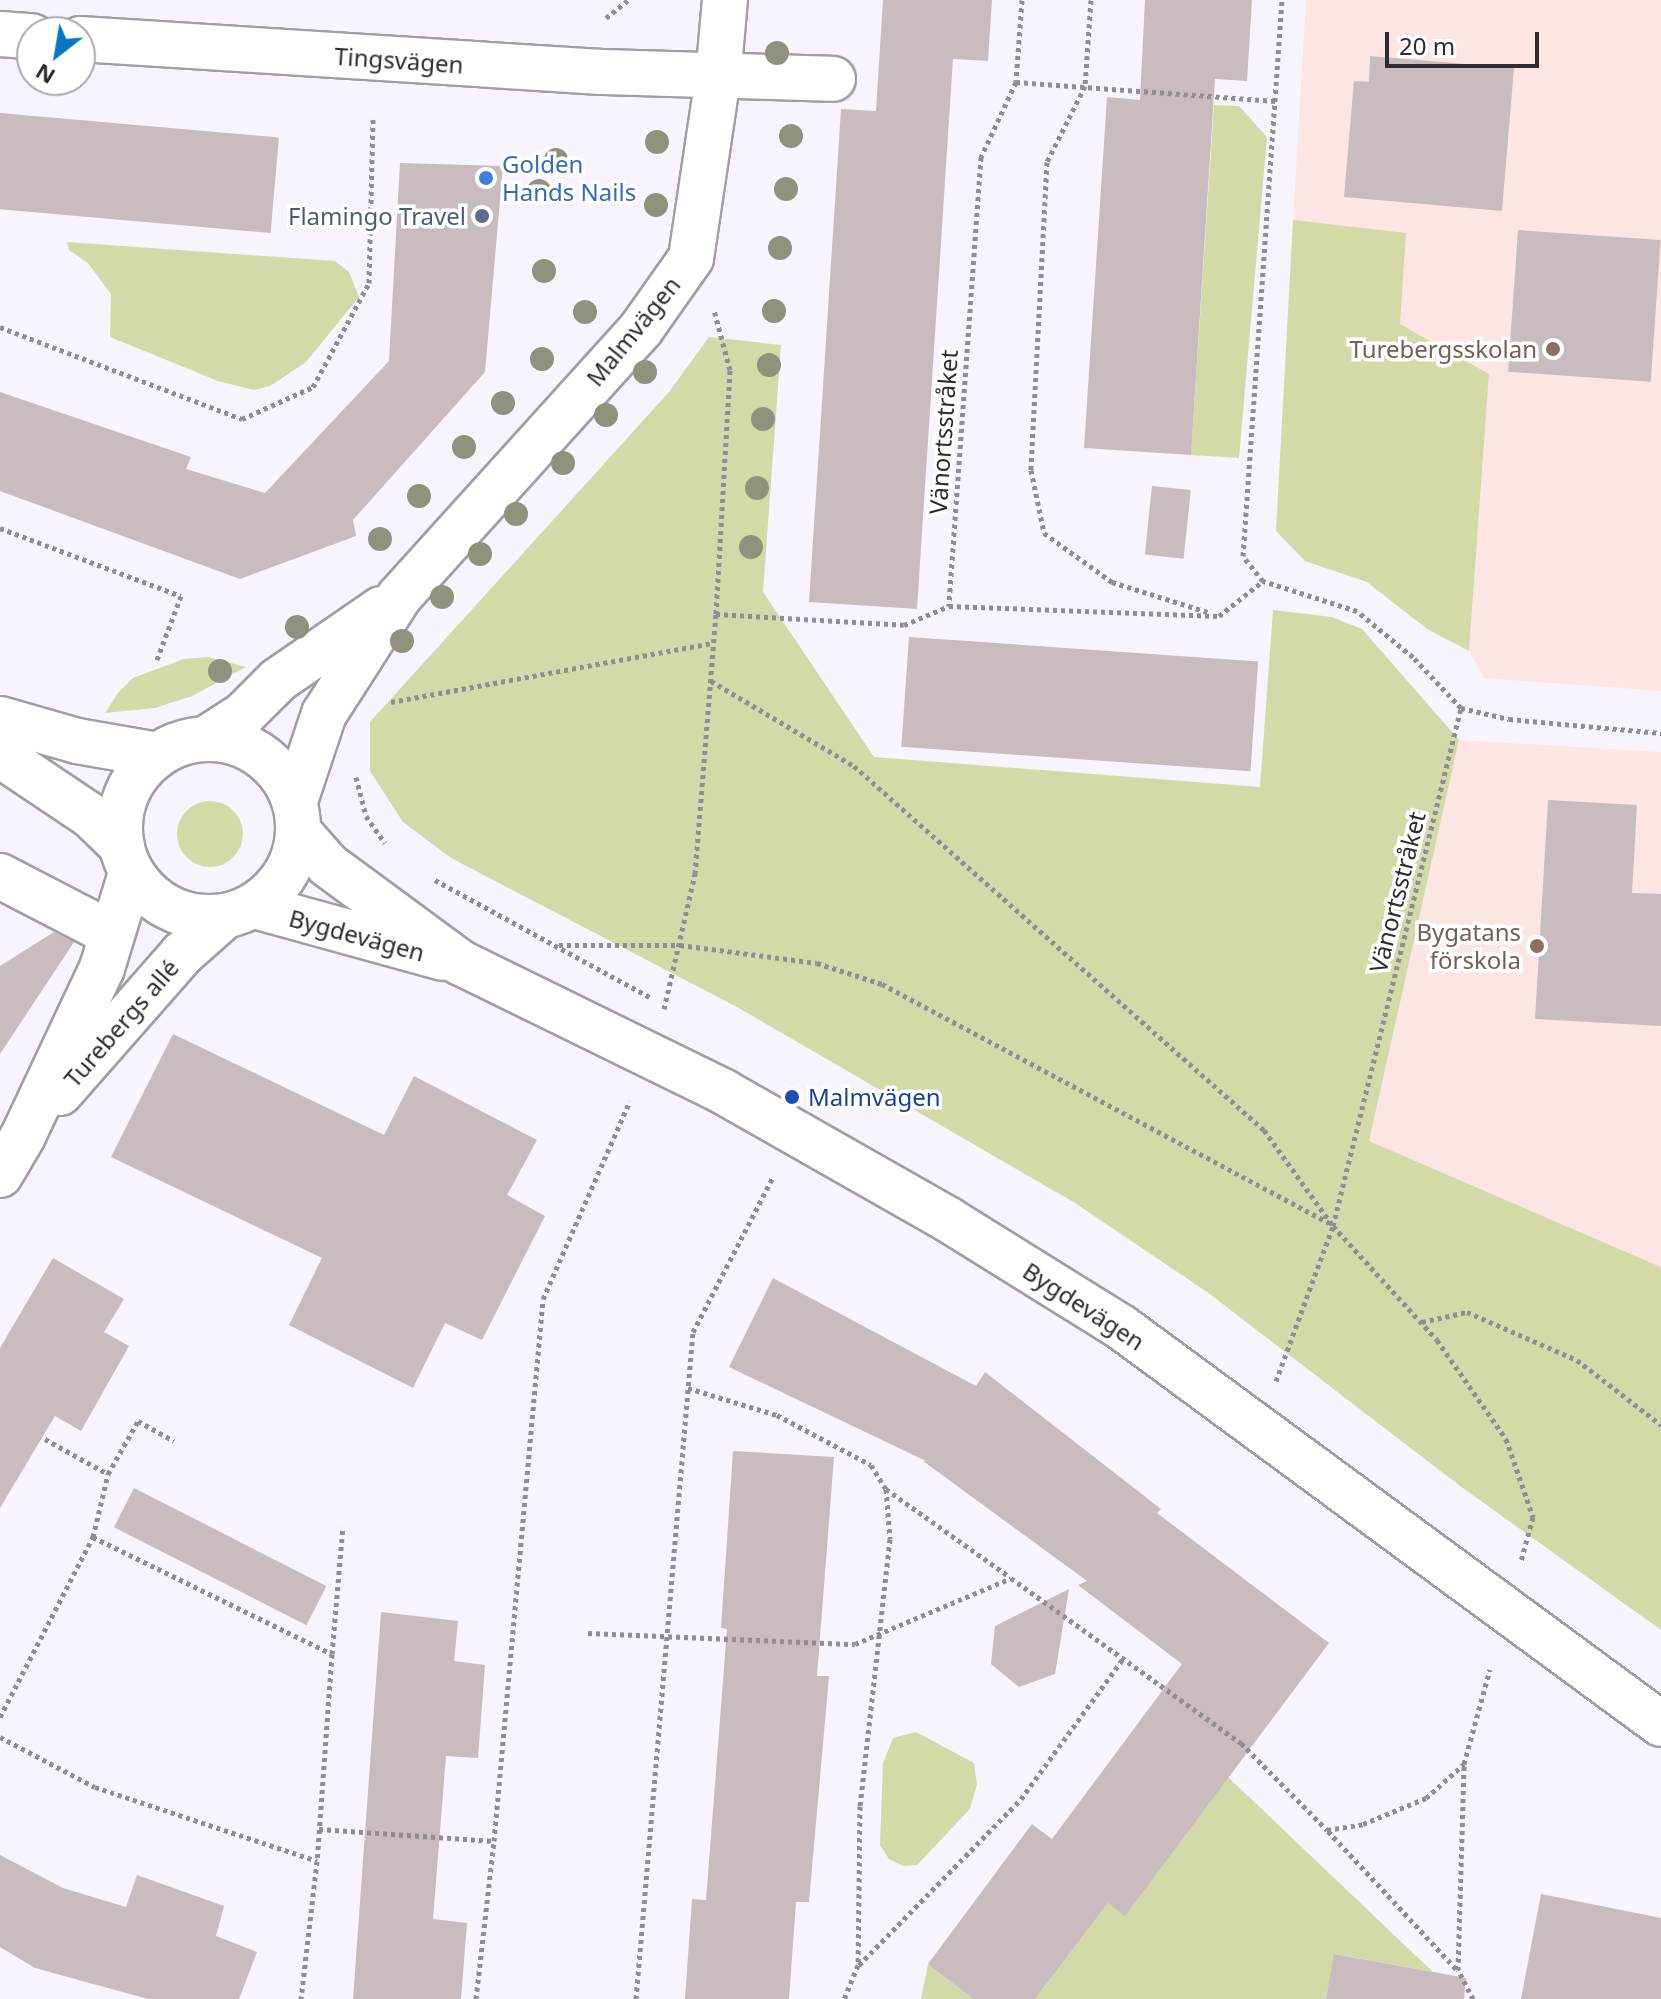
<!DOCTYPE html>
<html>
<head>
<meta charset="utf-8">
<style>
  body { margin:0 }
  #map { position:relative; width:1661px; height:1999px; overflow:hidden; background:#f9f3fd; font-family:"Noto Sans",sans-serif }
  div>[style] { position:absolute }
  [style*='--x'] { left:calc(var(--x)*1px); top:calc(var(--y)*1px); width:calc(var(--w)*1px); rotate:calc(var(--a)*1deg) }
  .education>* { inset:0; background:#fce6e4 }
  .green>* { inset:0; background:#d3daa7 }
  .round { border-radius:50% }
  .building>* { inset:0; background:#c8bcbf; transform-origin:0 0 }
  .path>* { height:5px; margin-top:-2.5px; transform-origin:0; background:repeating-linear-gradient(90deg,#918d94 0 4px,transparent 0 8px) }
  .roads { filter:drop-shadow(2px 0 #a29da6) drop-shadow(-2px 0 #a29da6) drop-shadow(0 2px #a29da6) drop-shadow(0 -2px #a29da6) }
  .minor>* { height:44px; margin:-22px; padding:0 22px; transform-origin:22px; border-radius:22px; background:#fff }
  .minor>.ring { margin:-22px; padding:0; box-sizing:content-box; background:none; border:44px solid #fff; border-radius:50% }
  .trees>* { width:24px; height:24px; margin:-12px; border-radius:50%; background:#92917d }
  .dots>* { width:22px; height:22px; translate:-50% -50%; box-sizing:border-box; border:4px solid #fff; border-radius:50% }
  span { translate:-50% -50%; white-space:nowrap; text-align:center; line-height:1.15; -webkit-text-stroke:7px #fff; paint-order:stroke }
  .street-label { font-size:24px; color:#2e2c30 }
  .shop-label { font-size:24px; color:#366cbe }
  .left { translate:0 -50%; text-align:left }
  .service-label { font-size:24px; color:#4e5e75 }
  .right { translate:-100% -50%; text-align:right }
  .education-label { font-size:24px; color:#785e54 }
  .transit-label { font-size:24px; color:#164399 }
  .north { position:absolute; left:16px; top:16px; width:80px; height:80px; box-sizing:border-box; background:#fff; border:2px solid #ababac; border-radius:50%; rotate:211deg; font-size:22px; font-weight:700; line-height:32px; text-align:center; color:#2e2c30 }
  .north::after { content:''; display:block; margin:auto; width:28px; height:36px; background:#0876c0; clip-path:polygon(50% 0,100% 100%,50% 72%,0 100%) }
  .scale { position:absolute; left:1385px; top:32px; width:154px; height:36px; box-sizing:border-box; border:4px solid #2e2c30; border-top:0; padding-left:10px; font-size:24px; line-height:28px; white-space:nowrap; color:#2e2c30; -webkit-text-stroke:6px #fff; paint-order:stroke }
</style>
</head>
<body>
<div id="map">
  <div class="education">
    <i style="clip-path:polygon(1306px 0,1661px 0,1661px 691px,1484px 678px,1469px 651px,1489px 374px,1400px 324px,1293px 220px)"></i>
    <i style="clip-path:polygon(1459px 740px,1661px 752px,1661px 1267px,1369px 1141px)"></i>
  </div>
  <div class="green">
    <i style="clip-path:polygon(1214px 105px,1239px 106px,1267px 137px,1239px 458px,1191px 455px)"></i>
    <i style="clip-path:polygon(1293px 220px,1406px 233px,1400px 324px,1489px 374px,1469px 651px,1427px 629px,1367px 582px,1305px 561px,1276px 531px)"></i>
    <i style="clip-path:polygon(67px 242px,335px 261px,349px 272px,359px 297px,306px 362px,270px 386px,254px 390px,218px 381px,110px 337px,111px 294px,88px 263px,69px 250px)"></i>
    <i style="clip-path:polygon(709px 337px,781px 345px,763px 592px,874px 757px,1260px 787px,1273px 610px,1332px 617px,1362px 629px,1459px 740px,1369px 1141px,1661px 1267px,1661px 1630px,1460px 1486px,1207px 1292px,1075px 1203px,737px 1007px,451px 858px,403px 822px,370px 771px,370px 722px,669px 392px)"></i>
    <i style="clip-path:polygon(208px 657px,246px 667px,192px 696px,155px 708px,105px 713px,118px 693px,133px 678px,184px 659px)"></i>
    <i class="round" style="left:177px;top:801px;width:66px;height:66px"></i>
    <i style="clip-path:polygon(916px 1732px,974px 1763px,977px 1784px,970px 1809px,917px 1865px,903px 1866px,889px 1859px,880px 1845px,883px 1763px,893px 1738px)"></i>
    <i style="clip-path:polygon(1228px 1777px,1433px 1972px,1335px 1954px,1326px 1999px,1035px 1999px,1108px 1903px)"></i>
    <i style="clip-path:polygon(928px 1964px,973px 1999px,921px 1999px)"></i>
  </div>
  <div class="building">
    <i style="clip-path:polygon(883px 0,992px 0,988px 61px,953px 59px,917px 609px,809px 602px,841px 109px,876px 111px)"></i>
    <i style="clip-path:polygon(1145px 0,1252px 0,1247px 81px,1215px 79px,1191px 455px,1084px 448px,1107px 97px,1140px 100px)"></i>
    <i style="clip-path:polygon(1370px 56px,1514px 68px,1502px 211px,1344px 197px,1354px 81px,1369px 82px)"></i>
    <i style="left:0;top:113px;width:280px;height:96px;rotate:5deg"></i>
    <i style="clip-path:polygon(400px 163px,503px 166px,485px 372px,353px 520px,356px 536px,240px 579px,0 491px,0 392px,191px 457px,186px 469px,265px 493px,389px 361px)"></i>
    <i style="left:1518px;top:230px;width:143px;height:142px;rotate:4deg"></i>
    <i style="left:1152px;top:486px;width:39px;height:69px;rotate:6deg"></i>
    <i style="left:909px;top:637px;width:350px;height:110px;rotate:4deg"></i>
    <i style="clip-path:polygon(1548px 800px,1637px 805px,1632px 893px,1661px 894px,1661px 1026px,1535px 1019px)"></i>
    <i style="clip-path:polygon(54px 932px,74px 942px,0 1054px,0 966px)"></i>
    <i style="clip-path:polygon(173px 1034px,384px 1135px,414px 1076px,537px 1140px,507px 1195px,545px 1216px,482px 1340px,445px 1323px,413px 1388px,289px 1325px,322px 1258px,111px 1157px)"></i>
    <i style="clip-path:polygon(53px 1258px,124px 1299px,104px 1332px,129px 1346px,81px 1431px,55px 1416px,0 1508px,0 1348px)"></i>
    <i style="clip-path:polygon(773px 1278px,976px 1386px,985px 1372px,1161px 1509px,1157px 1513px,1329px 1643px,1125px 1916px,1108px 1903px,1035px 1999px,973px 1999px,928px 1964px,1032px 1824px,1052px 1839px,1182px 1664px,1078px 1585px,1087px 1581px,923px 1461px,926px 1461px,729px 1367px)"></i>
    <i style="clip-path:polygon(733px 1451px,834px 1457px,817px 1676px,829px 1676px,809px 1902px,796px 1902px,789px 1999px,685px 1999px,692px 1899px,706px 1900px,727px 1629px,721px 1628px)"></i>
    <i style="left:134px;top:1488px;width:216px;height:44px;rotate:27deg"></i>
    <i style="clip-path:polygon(1069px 1589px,1055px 1674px,1019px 1687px,991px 1664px,995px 1626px)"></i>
    <i style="clip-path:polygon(381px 1612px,458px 1621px,454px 1661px,485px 1665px,478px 1758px,446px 1756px,433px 1919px,467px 1923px,461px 1999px,353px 1999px)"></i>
    <i style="clip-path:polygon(0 1855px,63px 1888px,126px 1907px,137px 1875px,224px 1906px,216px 1936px,257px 1952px,239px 1999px,148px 1999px,35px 1968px,0 1947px)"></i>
    <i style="clip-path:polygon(1541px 1894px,1661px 1918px,1661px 1999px,1521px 1999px)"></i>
    <i style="clip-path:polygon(1334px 1954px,1466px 1978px,1464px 1999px,1326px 1999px)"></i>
  </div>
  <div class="path">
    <i style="--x:1022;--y:0;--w:82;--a:94.2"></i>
    <i style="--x:1016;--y:82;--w:83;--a:115"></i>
    <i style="--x:981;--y:157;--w:450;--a:94.1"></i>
    <i style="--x:949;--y:606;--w:270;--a:2.1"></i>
    <i style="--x:1219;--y:616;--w:56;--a:-38.5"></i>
    <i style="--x:1091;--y:0;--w:86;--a:94"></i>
    <i style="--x:1085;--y:86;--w:85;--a:116.6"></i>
    <i style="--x:1047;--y:162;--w:308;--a:93"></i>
    <i style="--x:1031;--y:470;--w:64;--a:78.3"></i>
    <i style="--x:1044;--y:533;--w:84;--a:35.8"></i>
    <i style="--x:1112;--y:582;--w:104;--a:17.4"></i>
    <i style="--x:606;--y:18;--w:28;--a:-39"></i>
    <i style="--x:1016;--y:82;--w:260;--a:4.2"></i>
    <i style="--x:0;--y:327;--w:259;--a:20.8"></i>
    <i style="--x:242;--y:419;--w:78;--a:-24.3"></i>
    <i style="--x:313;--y:387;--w:118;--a:-61.7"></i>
    <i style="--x:369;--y:283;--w:164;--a:-88.6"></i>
    <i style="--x:0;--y:528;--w:193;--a:20.6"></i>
    <i style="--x:181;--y:596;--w:71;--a:110.7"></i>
    <i style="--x:716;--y:614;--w:188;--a:3.3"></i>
    <i style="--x:904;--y:625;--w:49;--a:-22.9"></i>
    <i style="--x:711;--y:681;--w:166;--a:30.7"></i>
    <i style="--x:854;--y:766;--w:548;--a:41.6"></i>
    <i style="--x:1264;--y:1130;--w:118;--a:54.3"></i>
    <i style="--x:1333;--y:1226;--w:154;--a:47.6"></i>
    <i style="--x:1437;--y:1340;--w:121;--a:55.1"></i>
    <i style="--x:1506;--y:1439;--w:83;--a:70.9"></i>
    <i style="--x:1533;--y:1517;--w:46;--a:105.3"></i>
    <i style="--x:391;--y:702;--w:328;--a:-10.4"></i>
    <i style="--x:1461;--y:708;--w:49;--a:12.9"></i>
    <i style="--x:1509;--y:719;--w:153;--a:5.3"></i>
    <i style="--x:356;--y:777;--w:40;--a:75.6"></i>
    <i style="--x:366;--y:816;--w:33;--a:55"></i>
    <i style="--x:435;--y:880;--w:246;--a:28.6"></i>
    <i style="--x:559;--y:945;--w:121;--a:0"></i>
    <i style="--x:680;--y:945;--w:138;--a:7.5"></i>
    <i style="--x:817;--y:963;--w:68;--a:17.9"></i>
    <i style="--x:882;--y:984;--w:507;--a:28.13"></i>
    <i style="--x:664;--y:1009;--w:139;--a:-77.1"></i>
    <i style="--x:695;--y:874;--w:261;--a:-85.4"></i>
    <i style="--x:716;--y:614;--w:244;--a:-86.7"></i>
    <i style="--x:730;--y:370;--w:62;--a:-104.9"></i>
    <i style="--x:1422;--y:1322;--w:46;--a:-12.5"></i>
    <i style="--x:1467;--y:1312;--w:120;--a:23.6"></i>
    <i style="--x:1577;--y:1360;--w:106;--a:37.7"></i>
    <i style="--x:1276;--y:1381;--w:165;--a:-69.8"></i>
    <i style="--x:1333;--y:1226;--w:534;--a:-76.12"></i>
    <i style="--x:1461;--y:708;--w:70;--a:-133.3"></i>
    <i style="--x:1413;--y:657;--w:72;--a:-140.6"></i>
    <i style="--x:1357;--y:611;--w:99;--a:-162.3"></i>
    <i style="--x:1263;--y:581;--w:32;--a:-129"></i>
    <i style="--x:1243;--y:556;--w:557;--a:-85.99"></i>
    <i style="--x:688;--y:1388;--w:93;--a:16.9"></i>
    <i style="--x:777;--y:1415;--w:106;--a:28"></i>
    <i style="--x:871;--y:1465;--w:28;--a:58"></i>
    <i style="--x:886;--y:1489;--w:50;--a:85.4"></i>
    <i style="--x:890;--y:1539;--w:269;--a:96.4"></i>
    <i style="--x:860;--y:1806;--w:159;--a:90.7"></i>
    <i style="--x:858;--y:1965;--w:37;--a:112"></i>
    <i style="--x:45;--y:1439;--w:72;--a:29.1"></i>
    <i style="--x:886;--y:1489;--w:152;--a:35.4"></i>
    <i style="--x:93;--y:1537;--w:65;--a:-76.6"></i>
    <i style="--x:108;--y:1474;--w:61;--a:-60.5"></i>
    <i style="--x:138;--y:1421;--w:41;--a:29.1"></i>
    <i style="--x:588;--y:1633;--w:267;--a:2.4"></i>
    <i style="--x:855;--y:1644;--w:169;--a:-22.9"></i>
    <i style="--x:1011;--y:1578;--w:283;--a:35.7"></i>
    <i style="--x:1241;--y:1743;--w:122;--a:45.3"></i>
    <i style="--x:1327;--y:1830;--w:36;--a:-9"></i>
    <i style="--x:1363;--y:1824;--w:68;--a:-22.4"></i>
    <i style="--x:1426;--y:1798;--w:51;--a:-41.8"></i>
    <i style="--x:332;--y:1654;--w:128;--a:-85.1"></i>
    <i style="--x:0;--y:1717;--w:203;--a:-62.7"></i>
    <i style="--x:93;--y:1537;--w:266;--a:26.1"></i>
    <i style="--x:332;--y:1654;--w:208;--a:94.1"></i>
    <i style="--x:317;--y:1861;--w:139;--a:96.6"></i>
    <i style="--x:0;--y:1737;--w:107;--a:27.8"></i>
    <i style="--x:95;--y:1787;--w:234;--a:18.4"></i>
    <i style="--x:319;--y:1829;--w:175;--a:3.9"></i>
    <i style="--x:1328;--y:1831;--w:190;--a:47.1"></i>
    <i style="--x:859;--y:1965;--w:232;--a:-45.7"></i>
    <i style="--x:1021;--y:1799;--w:175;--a:-54"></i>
    <i style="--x:476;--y:1999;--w:159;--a:-83.5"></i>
    <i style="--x:494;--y:1841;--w:544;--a:-84.83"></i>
    <i style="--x:543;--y:1299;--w:216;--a:-66.3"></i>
    <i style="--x:636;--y:1999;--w:669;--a:-85.12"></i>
    <i style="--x:693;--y:1332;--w:174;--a:-62.7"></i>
    <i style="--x:1473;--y:1999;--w:33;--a:-117"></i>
    <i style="--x:1458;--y:1970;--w:206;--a:-88.3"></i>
    <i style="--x:1464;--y:1764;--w:98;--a:-74.7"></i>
  </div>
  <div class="roads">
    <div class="minor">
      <i style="--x:0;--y:34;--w:32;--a:4"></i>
      <i style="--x:80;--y:39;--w:522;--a:3.62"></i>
      <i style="--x:601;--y:72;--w:232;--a:1.7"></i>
      <i style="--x:0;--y:719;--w:80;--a:15.9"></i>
      <i style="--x:77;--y:741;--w:82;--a:9.8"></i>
      <i style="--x:207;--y:738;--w:43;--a:-32.6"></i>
      <i style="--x:243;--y:715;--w:49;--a:-45"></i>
      <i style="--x:278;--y:680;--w:125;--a:-34.6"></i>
      <i class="ring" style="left:120px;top:739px;width:134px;height:134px"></i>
      <i style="--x:0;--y:755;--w:110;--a:33.8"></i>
      <i style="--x:91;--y:816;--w:43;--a:44.1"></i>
      <i style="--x:295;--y:801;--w:92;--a:-71.6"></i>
      <i style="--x:324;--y:714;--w:139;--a:-57.3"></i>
      <i style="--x:399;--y:597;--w:361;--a:-47.9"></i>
      <i style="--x:641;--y:329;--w:87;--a:-54.8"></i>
      <i style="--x:691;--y:258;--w:182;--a:-81.5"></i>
      <i style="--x:718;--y:78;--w:78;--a:-84.9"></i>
      <i style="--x:299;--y:832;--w:44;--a:48.7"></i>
      <i style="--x:328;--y:865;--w:165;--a:36.4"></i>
      <i style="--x:461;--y:963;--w:293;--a:26.1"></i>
      <i style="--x:724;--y:1092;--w:259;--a:29.6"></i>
      <i style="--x:949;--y:1220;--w:203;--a:31.9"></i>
      <i style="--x:1121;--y:1327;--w:670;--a:36.32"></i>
      <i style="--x:0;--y:876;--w:126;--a:27.4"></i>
      <i style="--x:254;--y:906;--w:196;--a:15.4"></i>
      <i style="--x:60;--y:1093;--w:185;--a:-48.7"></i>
      <i style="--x:182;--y:954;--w:57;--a:-41.5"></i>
      <i style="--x:0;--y:1175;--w:45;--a:-59.5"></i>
      <i style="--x:23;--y:1136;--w:186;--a:-64.8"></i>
      <i style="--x:102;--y:968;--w:99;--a:-73"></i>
    </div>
  </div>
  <div class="trees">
    <i style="left:777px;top:53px"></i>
    <i style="left:791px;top:136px"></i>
    <i style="left:657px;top:142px"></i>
    <i style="left:556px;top:160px"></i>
    <i style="left:786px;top:189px"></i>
    <i style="left:539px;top:191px"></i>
    <i style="left:656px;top:205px"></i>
    <i style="left:780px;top:248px"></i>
    <i style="left:544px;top:271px"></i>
    <i style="left:774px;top:311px"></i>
    <i style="left:585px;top:312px"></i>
    <i style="left:542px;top:359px"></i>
    <i style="left:769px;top:365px"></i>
    <i style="left:645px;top:372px"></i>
    <i style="left:503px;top:403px"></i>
    <i style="left:606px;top:415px"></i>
    <i style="left:763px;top:419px"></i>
    <i style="left:464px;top:447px"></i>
    <i style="left:563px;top:463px"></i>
    <i style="left:757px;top:488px"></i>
    <i style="left:419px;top:496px"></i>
    <i style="left:516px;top:514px"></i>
    <i style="left:380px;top:539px"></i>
    <i style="left:751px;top:547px"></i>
    <i style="left:480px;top:554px"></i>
    <i style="left:442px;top:597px"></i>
    <i style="left:297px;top:627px"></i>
    <i style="left:402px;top:641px"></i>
    <i style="left:220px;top:671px"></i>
  </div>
  <div class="dots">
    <i style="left:486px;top:178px;background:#3f7fe0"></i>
    <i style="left:482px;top:216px;background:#5c6f8a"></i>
    <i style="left:1553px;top:349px;background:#8d6e63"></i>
    <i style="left:1537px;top:946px;background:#8d6e63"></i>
    <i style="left:792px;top:1097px;background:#1a4fb4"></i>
  </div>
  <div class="street-label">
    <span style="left:399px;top:60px;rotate:4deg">Tingsvägen</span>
    <span style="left:633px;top:331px;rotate:-51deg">Malmvägen</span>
    <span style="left:943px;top:432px;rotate:-86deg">Vänortsstråket</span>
    <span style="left:1397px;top:892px;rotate:-76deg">Vänortsstråket</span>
    <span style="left:357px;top:935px;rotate:15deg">Bygdevägen</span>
    <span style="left:121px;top:1023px;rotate:-49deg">Turebergs allé</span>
    <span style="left:1084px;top:1306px;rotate:33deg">Bygdevägen</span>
  </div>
  <div class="shop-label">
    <span class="left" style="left:502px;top:178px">Golden<br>Hands Nails</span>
  </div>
  <div class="service-label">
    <span class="right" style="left:466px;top:216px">Flamingo Travel</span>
  </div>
  <div class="education-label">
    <span class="right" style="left:1537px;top:349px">Turebergsskolan</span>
    <span class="right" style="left:1521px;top:946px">Bygatans<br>förskola</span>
  </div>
  <div class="transit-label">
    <span class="left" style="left:808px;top:1097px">Malmvägen</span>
  </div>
  <div class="north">N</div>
  <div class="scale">20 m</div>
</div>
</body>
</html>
